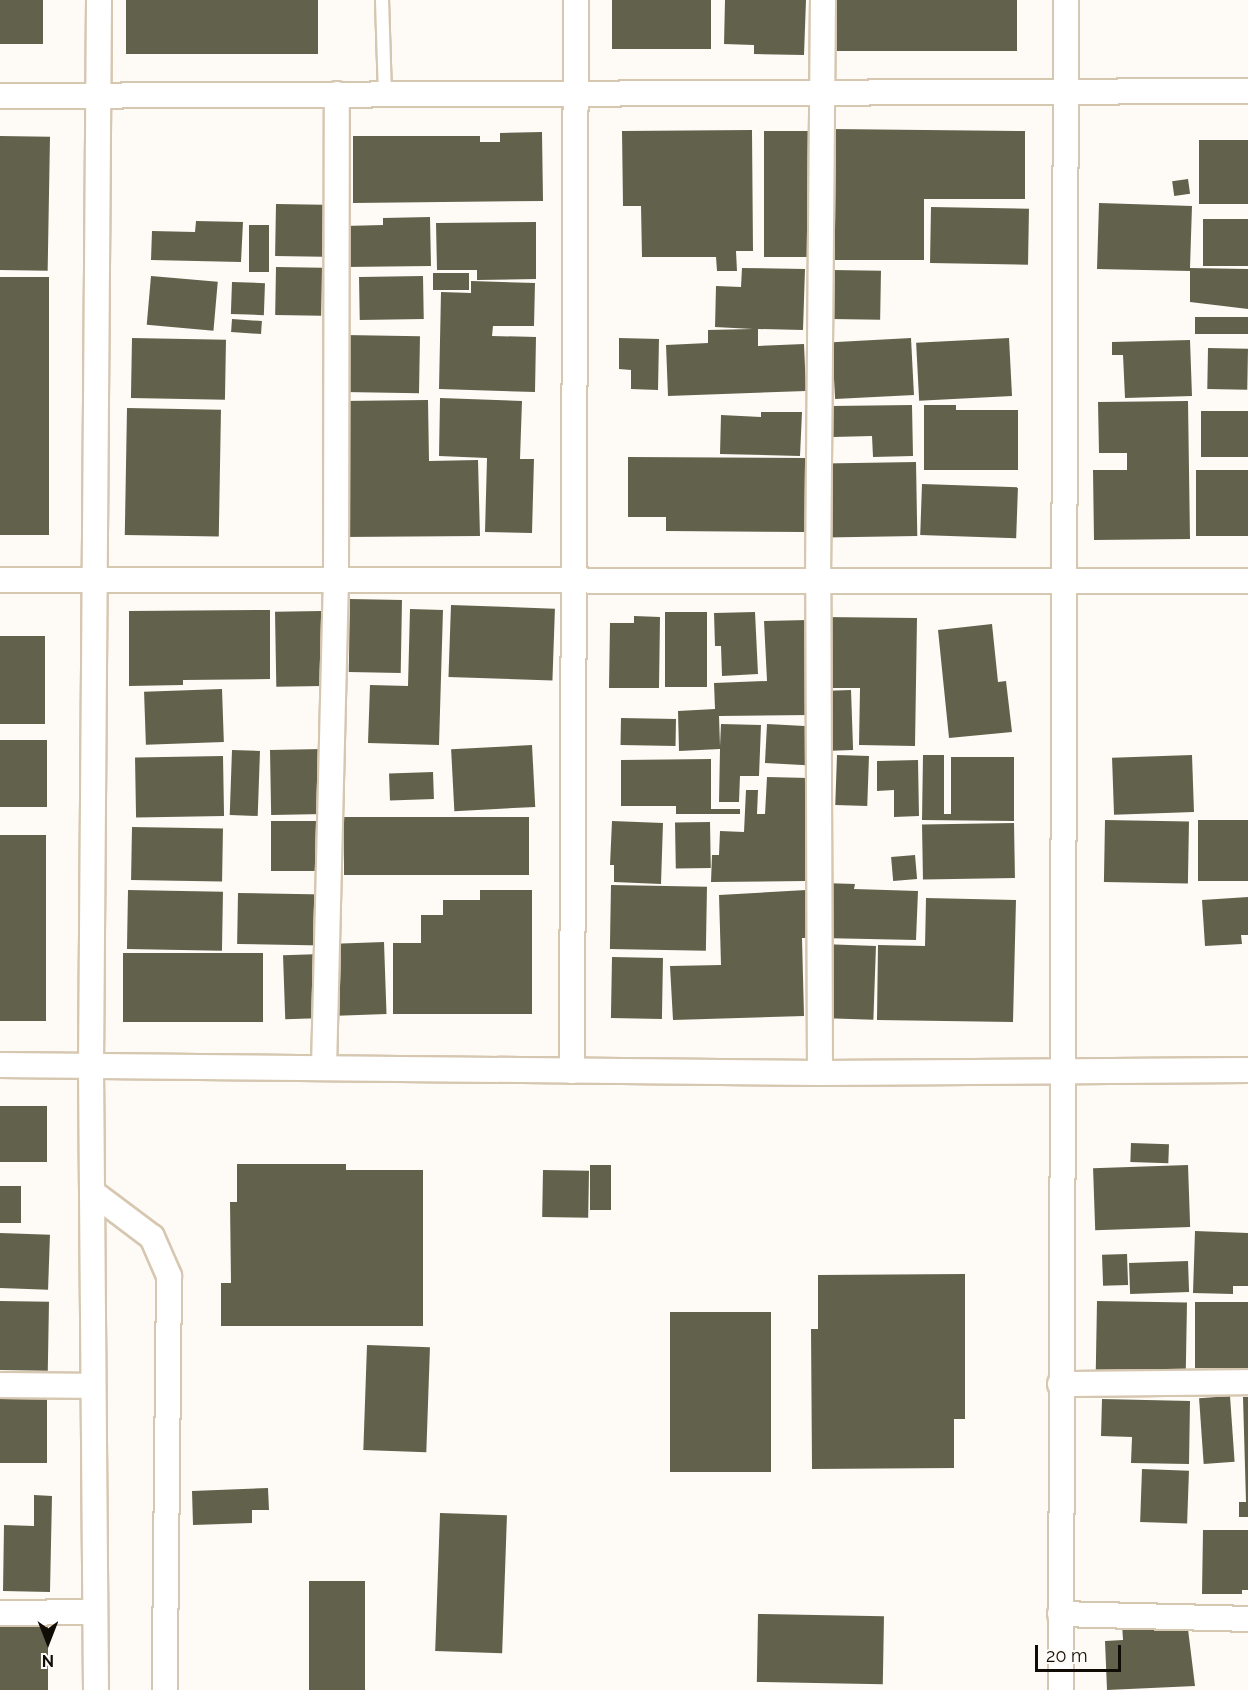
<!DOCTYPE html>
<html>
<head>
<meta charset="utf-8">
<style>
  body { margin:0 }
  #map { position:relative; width:1248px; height:1690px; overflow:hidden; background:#fefbf6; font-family:Raleway,sans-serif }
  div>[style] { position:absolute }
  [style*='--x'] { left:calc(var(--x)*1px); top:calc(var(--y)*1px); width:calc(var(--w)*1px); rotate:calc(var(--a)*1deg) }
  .building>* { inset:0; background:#62624c; transform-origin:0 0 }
  .roads { filter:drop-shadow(2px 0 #d6c7b1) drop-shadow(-2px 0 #d6c7b1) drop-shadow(0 2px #d6c7b1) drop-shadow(0 -2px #d6c7b1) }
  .service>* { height:12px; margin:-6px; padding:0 6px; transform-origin:6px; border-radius:6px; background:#fff }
  .minor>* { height:24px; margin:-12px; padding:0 12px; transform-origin:12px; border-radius:12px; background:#fff }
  span { translate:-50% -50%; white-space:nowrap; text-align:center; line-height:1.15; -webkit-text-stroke:5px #fefbf6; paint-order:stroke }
  .north { position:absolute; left:18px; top:1612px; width:60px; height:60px; -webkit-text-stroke:4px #fefbf6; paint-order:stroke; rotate:180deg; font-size:16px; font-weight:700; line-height:24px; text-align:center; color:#100b05 }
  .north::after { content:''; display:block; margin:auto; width:21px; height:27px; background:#100b05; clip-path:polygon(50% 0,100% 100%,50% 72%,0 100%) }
  .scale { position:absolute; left:1035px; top:1645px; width:86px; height:27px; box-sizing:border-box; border:3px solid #100b05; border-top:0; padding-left:8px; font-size:18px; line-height:21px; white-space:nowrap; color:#100b05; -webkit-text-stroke:4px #fefbf6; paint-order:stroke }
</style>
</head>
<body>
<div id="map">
  <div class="building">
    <i style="left:0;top:0;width:43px;height:44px"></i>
    <i style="left:126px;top:0;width:192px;height:54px"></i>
    <i style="left:612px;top:0;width:99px;height:49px"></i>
    <i style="clip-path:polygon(725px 0,806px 0,804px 55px,754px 54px,754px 45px,724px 44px)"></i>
    <i style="left:830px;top:0;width:187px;height:51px"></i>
    <i style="clip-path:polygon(831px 129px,1025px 131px,1025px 199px,924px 199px,924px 260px,831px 260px)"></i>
    <i style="clip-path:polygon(752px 130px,753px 251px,736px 251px,737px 271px,717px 271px,716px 257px,642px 257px,641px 206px,623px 206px,622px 131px)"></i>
    <i style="left:764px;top:131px;width:46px;height:126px"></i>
    <i style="clip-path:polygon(542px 132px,543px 201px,353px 203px,353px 136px,480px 136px,480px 142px,500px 142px,500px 133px)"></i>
    <i style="left:0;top:136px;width:50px;height:134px;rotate:1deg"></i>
    <i style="left:1199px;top:140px;width:49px;height:64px"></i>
    <i style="left:1188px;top:179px;width:15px;height:16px;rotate:82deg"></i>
    <i style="clip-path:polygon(1099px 203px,1192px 206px,1190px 268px,1248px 269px,1248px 309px,1190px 302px,1190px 271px,1097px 269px)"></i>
    <i style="left:276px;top:204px;width:47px;height:52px;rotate:1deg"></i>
    <i style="left:931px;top:207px;width:98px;height:56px;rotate:1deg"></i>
    <i style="clip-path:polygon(430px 217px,431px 266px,345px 267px,344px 226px,383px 225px,383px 218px)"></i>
    <i style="left:1248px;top:219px;width:47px;height:45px;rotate:90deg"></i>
    <i style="clip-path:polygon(196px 221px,243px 222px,241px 262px,151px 260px,152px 231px,195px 232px)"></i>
    <i style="clip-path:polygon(536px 222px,536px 279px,477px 280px,477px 270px,437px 270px,436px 223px)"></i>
    <i style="left:249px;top:225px;width:20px;height:47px"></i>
    <i style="left:276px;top:267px;width:46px;height:48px;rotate:1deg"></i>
    <i style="clip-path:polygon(742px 268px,805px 269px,803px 330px,758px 329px,758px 346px,804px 344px,806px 391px,668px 396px,666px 345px,708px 343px,708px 330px,753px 329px,715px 327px,716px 286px,741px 287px)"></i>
    <i style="left:832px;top:270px;width:49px;height:49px;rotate:1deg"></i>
    <i style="left:433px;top:273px;width:36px;height:17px"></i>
    <i style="left:151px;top:276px;width:67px;height:49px;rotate:5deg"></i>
    <i style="left:423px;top:276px;width:43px;height:64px;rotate:89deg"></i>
    <i style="left:0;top:277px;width:49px;height:258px"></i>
    <i style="clip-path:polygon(471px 281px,535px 283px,534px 326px,493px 326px,492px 336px,536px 337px,535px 392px,439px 389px,441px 292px,471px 293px)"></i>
    <i style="left:232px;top:282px;width:33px;height:32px;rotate:2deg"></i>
    <i style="left:1248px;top:317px;width:17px;height:53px;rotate:90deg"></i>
    <i style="left:232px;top:319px;width:30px;height:13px;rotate:4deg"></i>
    <i style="left:345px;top:335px;width:75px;height:57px;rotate:1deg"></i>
    <i style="left:132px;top:338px;width:94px;height:60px;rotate:1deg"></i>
    <i style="clip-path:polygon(619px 338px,659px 339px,658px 390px,631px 389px,631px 370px,619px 369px)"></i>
    <i style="left:911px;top:338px;width:57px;height:79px;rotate:87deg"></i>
    <i style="left:1009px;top:338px;width:58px;height:93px;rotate:87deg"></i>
    <i style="clip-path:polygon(1190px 340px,1192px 396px,1125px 398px,1123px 355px,1112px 355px,1112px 342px)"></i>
    <i style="left:1208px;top:348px;width:40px;height:41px;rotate:1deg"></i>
    <i style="clip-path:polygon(440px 398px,522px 401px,520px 459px,534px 459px,532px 533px,485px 532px,487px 458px,439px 456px)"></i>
    <i style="clip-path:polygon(428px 400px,429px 461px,478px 460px,480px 536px,343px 537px,341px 401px)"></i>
    <i style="clip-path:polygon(1188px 401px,1190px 539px,1094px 540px,1093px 470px,1127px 470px,1127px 453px,1099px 453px,1098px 402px)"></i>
    <i style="clip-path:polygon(912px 405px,913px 456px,873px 457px,872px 436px,833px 437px,832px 406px)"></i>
    <i style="clip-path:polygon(924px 405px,956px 405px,956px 410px,1018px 410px,1018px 470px,924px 470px)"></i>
    <i style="left:127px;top:408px;width:94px;height:127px;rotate:1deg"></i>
    <i style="left:1248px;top:411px;width:46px;height:47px;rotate:90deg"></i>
    <i style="clip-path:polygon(761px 412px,802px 412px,800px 456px,720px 454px,721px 415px,761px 417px)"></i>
    <i style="clip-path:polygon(628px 457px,805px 458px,805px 532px,666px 531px,666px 517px,628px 517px)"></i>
    <i style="left:916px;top:462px;width:74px;height:92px;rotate:89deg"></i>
    <i style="left:1196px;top:470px;width:52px;height:66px"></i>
    <i style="left:922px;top:484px;width:96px;height:51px;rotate:2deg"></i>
    <i style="left:350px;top:599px;width:52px;height:73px;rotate:1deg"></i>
    <i style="left:451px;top:605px;width:104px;height:72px;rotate:2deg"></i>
    <i style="clip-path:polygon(410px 609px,443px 610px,439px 745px,368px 743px,370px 685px,408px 686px)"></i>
    <i style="clip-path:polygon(270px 610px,270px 679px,183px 680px,183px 685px,129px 686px,129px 611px)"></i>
    <i style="left:321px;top:611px;width:75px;height:46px;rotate:89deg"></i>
    <i style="left:665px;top:612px;width:42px;height:75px"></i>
    <i style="clip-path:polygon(755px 612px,758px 674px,722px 676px,721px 646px,715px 646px,714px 613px)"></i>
    <i style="clip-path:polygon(634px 616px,660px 617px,659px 688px,609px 688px,610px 623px,634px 623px)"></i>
    <i style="clip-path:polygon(823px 617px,917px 618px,915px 746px,859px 745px,860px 688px,823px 688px)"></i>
    <i style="clip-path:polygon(808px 620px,811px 715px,719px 716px,720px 746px,721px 724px,761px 725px,759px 776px,740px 776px,739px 802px,719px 802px,720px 749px,679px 751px,678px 711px,715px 709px,714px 683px,767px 681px,764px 621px)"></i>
    <i style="clip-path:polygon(992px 624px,998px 682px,1006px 681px,1012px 732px,949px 738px,938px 630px)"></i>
    <i style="left:45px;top:636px;width:88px;height:45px;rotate:90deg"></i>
    <i style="left:222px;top:689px;width:53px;height:78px;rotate:88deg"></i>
    <i style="left:851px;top:690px;width:60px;height:22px;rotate:88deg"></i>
    <i style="left:621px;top:718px;width:55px;height:27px;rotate:1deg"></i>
    <i style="left:767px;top:724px;width:42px;height:39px;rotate:3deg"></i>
    <i style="left:0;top:740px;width:47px;height:67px"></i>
    <i style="left:532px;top:745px;width:62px;height:81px;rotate:87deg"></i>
    <i style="left:323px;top:749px;width:65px;height:53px;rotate:89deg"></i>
    <i style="left:232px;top:750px;width:28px;height:65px;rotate:2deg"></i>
    <i style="left:837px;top:755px;width:32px;height:50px;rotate:2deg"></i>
    <i style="clip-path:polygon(923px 755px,944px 755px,944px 814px,951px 814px,951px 757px,1014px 757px,1014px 821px,922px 820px)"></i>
    <i style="left:1192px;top:755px;width:57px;height:80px;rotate:88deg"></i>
    <i style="left:223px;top:756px;width:60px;height:88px;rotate:89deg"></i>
    <i style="clip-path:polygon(711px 759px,711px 809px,740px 809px,740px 814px,676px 814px,676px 806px,621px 806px,621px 760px)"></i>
    <i style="clip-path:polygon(918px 760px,919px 816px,894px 817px,894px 790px,877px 791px,877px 761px)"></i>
    <i style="left:433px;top:772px;width:27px;height:44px;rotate:88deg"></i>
    <i style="clip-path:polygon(767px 777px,809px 778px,806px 881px,711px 882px,712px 855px,719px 855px,720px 831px,744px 832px,746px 790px,758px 790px,757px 814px,765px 814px)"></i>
    <i style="left:529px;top:817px;width:58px;height:185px;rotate:90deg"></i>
    <i style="left:1105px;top:820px;width:84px;height:62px;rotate:1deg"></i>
    <i style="left:1248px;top:820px;width:61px;height:50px;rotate:90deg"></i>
    <i style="left:271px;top:821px;width:53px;height:50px"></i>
    <i style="clip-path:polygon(612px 821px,663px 823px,661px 884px,614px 882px,614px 865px,610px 865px)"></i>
    <i style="left:710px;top:822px;width:46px;height:35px;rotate:89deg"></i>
    <i style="left:1014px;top:823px;width:55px;height:92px;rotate:89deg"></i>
    <i style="left:132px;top:827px;width:91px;height:53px;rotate:1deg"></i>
    <i style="left:0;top:835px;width:46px;height:186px"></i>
    <i style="left:915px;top:855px;width:24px;height:24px;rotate:85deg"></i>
    <i style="clip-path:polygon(823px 883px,855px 884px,854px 889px,918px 891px,916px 940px,821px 938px)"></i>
    <i style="left:611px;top:885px;width:96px;height:64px;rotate:1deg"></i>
    <i style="left:128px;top:890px;width:95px;height:59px;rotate:1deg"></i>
    <i style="clip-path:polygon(480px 890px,532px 890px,532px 1014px,393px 1014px,393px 943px,421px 943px,421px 915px,443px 915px,443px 900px,480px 900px)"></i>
    <i style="clip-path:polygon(806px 890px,807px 938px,802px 938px,804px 1016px,673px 1020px,670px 966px,721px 965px,719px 895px)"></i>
    <i style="left:238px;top:893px;width:86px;height:51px;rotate:1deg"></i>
    <i style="clip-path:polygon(1248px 897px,1248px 935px,1241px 935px,1242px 944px,1205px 946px,1202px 900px)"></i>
    <i style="clip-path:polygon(926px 898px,1016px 900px,1013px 1022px,877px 1020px,878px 945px,925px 946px)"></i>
    <i style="left:384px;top:942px;width:72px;height:49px;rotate:88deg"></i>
    <i style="left:822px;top:944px;width:54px;height:74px;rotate:2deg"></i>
    <i style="left:123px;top:953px;width:140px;height:69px"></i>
    <i style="left:322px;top:954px;width:64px;height:39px;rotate:88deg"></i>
    <i style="left:612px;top:957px;width:51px;height:61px;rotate:1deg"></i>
    <i style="left:0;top:1106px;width:47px;height:56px"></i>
    <i style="left:1131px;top:1143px;width:38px;height:19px;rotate:2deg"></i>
    <i style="clip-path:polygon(237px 1164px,346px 1164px,346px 1170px,423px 1170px,423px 1326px,221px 1326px,221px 1283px,231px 1283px,230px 1202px,237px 1202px)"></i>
    <i style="left:590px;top:1165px;width:21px;height:45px"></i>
    <i style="left:1188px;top:1165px;width:62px;height:95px;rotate:88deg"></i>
    <i style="left:543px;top:1170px;width:46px;height:47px;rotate:1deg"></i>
    <i style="left:0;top:1186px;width:21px;height:37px"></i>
    <i style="clip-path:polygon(1195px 1231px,1248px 1233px,1248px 1286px,1233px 1286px,1233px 1294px,1193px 1293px)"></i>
    <i style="left:0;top:1233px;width:50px;height:55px;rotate:2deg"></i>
    <i style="left:1127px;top:1254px;width:31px;height:25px;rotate:88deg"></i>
    <i style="left:1188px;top:1261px;width:31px;height:59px;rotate:88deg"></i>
    <i style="clip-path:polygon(965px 1274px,965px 1419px,954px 1419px,954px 1468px,812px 1469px,811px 1329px,818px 1329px,818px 1275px)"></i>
    <i style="left:0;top:1301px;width:49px;height:69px;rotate:1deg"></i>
    <i style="left:1097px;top:1301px;width:90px;height:70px;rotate:1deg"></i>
    <i style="left:1195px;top:1302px;width:53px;height:66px"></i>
    <i style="left:771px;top:1312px;width:160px;height:101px;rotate:90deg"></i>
    <i style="left:367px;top:1345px;width:63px;height:105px;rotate:2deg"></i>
    <i style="left:0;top:1392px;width:47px;height:71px"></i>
    <i style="left:1230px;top:1396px;width:66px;height:31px;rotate:86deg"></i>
    <i style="clip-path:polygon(1243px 1397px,1248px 1397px,1248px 1517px,1239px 1517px,1239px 1502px,1246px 1502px)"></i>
    <i style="clip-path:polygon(1102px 1399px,1190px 1401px,1189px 1464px,1131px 1463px,1132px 1437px,1101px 1436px)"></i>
    <i style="left:1142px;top:1469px;width:47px;height:53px;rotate:2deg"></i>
    <i style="clip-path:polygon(268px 1488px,269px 1510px,252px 1510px,252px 1523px,193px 1525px,192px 1491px)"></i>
    <i style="clip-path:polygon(34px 1495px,52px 1496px,50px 1592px,3px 1591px,4px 1525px,34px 1526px)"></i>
    <i style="left:440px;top:1513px;width:67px;height:138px;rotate:2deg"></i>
    <i style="clip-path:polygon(1203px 1530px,1248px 1530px,1248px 1590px,1242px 1590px,1242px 1594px,1202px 1594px)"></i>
    <i style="left:309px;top:1581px;width:56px;height:109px"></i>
    <i style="left:758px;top:1614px;width:126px;height:68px;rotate:1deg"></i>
    <i style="left:0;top:1620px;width:48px;height:70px"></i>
    <i style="clip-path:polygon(1187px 1621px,1195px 1686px,1107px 1690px,1105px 1641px,1123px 1640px,1122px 1624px)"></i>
  </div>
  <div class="roads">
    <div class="service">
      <i style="--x:382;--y:0;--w:96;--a:88.2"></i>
    </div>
    <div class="minor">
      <i style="--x:0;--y:96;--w:1248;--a:-0.23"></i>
      <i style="--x:0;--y:580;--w:1248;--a:0.05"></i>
      <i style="--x:0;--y:1065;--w:820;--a:0.56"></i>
      <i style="--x:820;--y:1073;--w:428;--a:-0.4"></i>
      <i style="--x:324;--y:1068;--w:489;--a:-88.6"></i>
      <i style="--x:336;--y:579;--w:485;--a:-89.9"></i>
      <i style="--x:572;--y:1071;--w:1071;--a:-89.79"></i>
      <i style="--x:820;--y:1073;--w:492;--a:-90.2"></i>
      <i style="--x:818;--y:581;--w:581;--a:-89.51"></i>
      <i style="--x:92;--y:1192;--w:75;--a:36.9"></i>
      <i style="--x:152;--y:1237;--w:43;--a:66.4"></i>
      <i style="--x:169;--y:1276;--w:414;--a:90.6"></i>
      <i style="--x:1060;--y:1384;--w:188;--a:-0.6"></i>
      <i style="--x:0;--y:1385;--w:93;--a:0.6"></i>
      <i style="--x:0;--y:1613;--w:95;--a:-0.6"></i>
      <i style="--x:1060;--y:1614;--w:188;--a:1.5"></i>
      <i style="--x:96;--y:1690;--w:623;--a:-90.46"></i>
      <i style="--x:91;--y:1067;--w:1067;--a:-89.57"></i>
      <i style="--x:1061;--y:1690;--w:1690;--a:-89.83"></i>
    </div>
  </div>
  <div class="north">N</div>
  <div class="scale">20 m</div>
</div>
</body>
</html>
